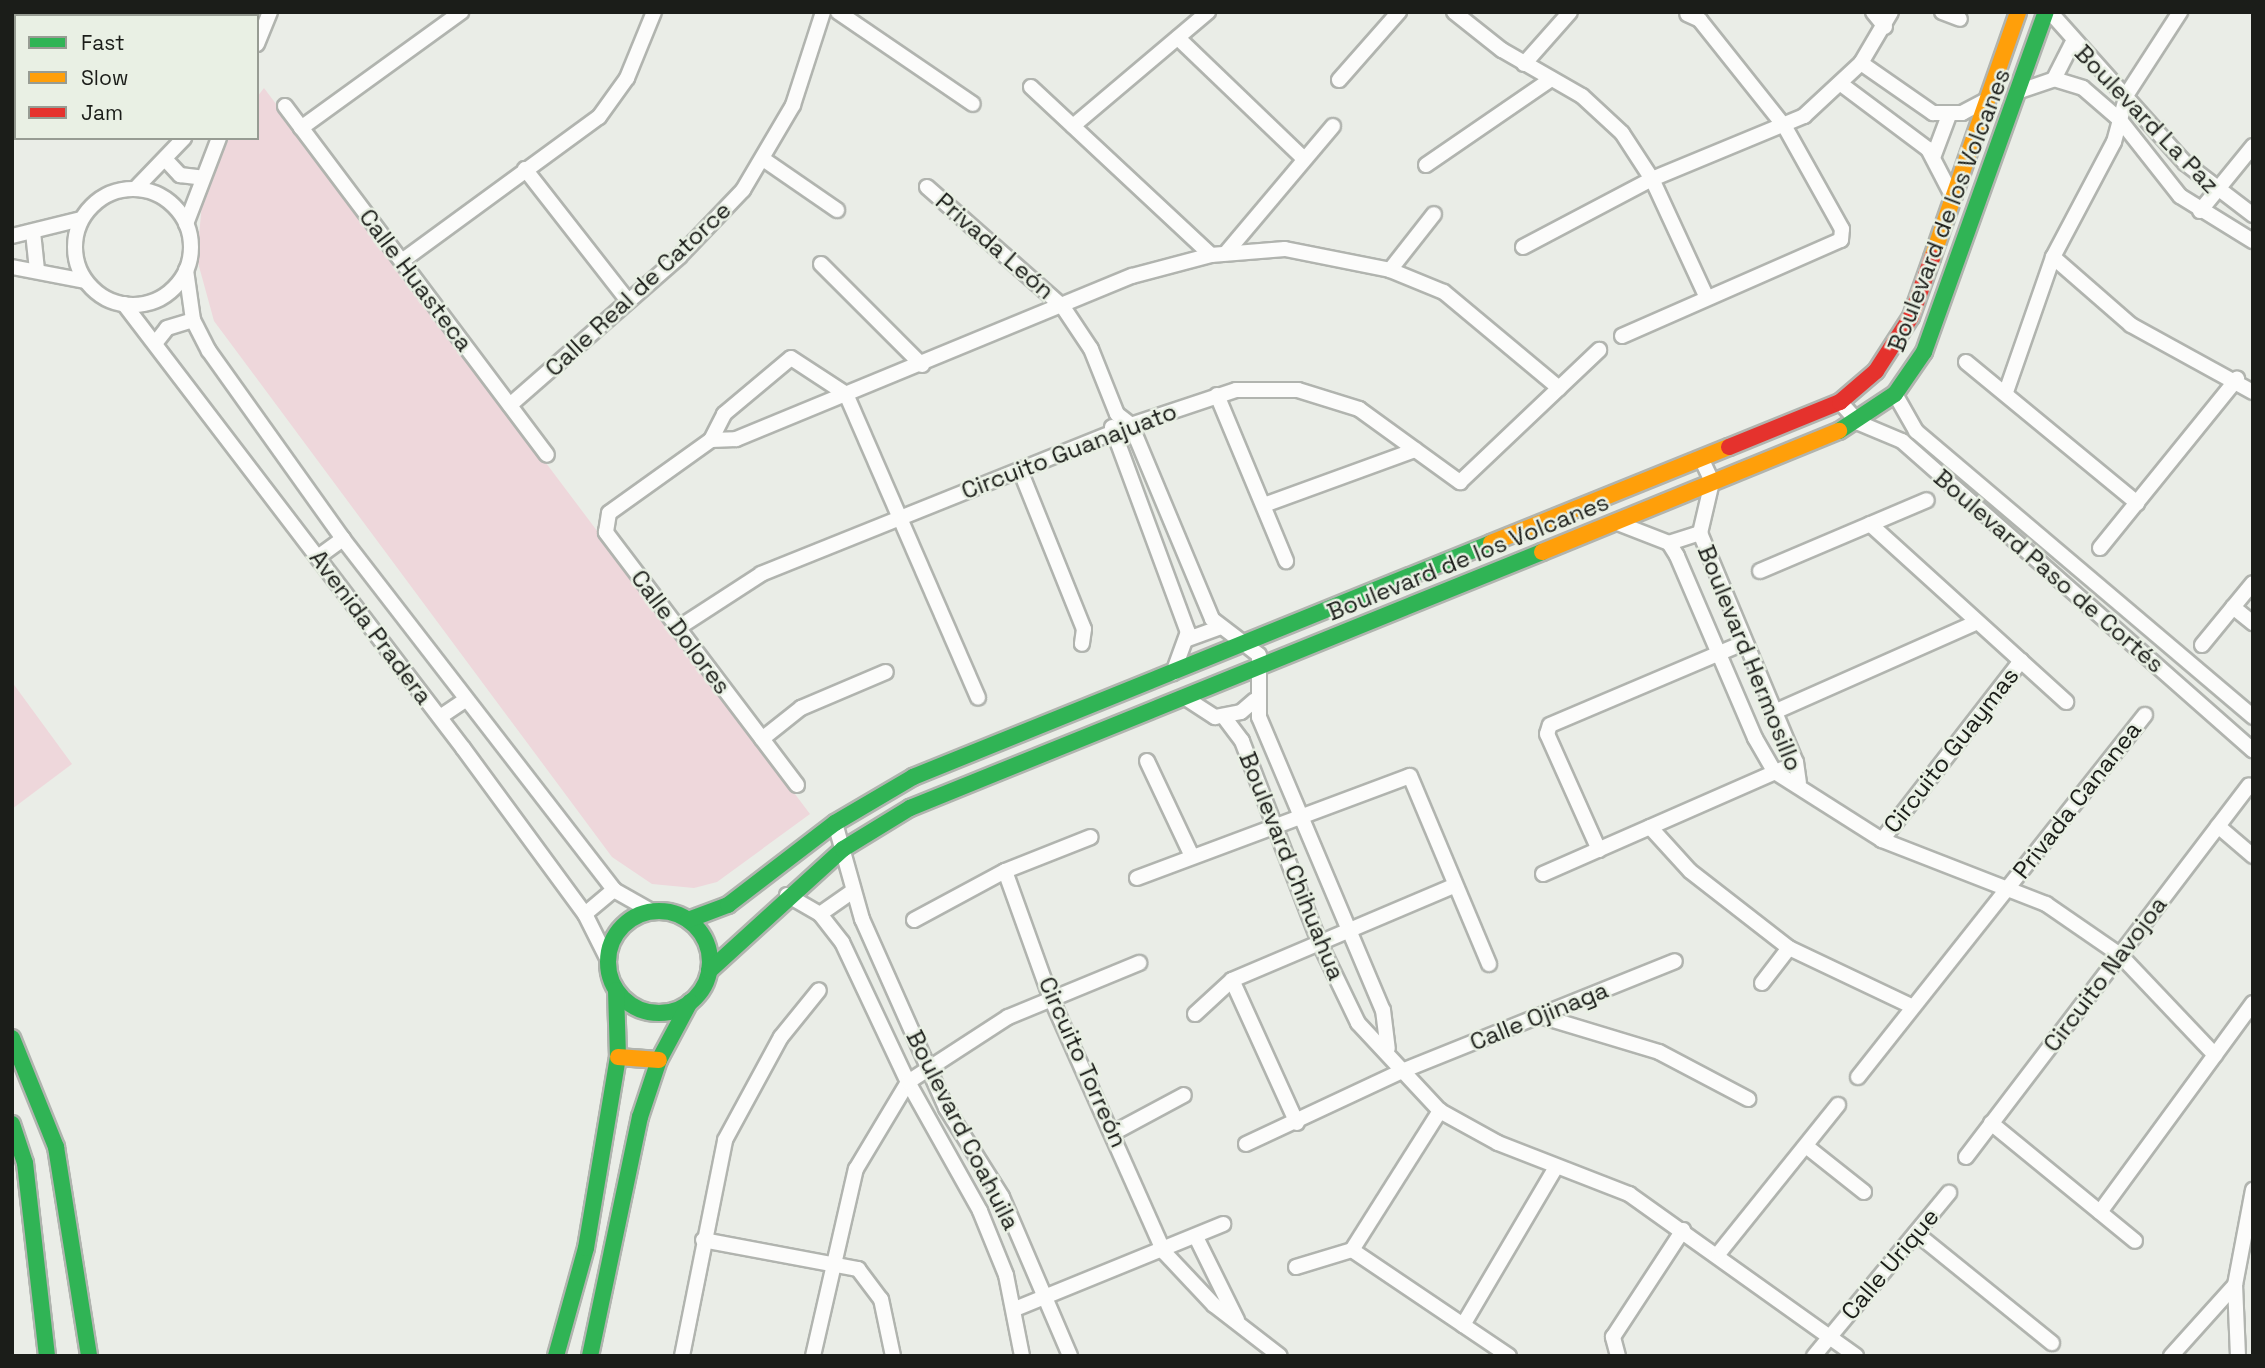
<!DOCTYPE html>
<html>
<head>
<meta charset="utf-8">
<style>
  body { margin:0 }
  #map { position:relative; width:2265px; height:1368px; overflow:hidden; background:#eaede7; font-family:"Space Grotesk",sans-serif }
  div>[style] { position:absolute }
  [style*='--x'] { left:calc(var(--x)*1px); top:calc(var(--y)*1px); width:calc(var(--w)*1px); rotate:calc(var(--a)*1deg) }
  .green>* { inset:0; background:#eed7db }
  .roads { filter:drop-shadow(2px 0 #b1b4af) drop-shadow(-2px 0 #b1b4af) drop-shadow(0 2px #b1b4af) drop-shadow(0 -2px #b1b4af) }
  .street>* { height:14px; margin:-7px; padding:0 7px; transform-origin:7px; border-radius:7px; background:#fcfcfb }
  .street>.ring { margin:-7px; padding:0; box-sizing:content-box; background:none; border:14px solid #fcfcfb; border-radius:50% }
  .fast>* { height:16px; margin:-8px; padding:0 8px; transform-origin:8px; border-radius:8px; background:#30b455 }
  .fast>.ring { margin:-8px; padding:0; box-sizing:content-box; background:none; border:16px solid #30b455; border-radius:50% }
  .slow>* { height:16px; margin:-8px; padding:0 8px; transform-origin:8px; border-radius:8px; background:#ff9f0a }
  .jam>* { height:16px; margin:-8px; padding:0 8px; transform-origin:8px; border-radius:8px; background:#e5322d }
  span { translate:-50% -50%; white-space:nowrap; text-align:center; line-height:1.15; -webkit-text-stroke:5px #e9f0e4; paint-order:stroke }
  .street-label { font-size:24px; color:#1b1d19 }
  .frame { position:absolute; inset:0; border:14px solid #1b1d19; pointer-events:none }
  .legend { position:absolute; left:14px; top:14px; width:245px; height:126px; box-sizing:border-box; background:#e9f0e4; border:2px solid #979c93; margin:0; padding:9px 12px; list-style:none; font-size:21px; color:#1b1d19 }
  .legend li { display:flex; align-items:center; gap:14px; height:35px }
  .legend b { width:35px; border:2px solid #979c93 }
</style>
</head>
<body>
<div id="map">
  <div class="green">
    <i style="clip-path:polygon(264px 88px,810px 814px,717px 882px,694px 888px,652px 884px,612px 857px,214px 321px,197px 259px,203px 191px,228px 138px,257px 138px,257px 97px)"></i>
    <i style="clip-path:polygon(12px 682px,72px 764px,12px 809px)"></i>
  </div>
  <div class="roads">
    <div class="street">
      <i style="--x:838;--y:12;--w:163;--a:34.3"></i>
      <i style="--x:1454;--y:12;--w:61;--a:38.4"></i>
      <i style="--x:1502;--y:50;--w:92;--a:29.9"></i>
      <i style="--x:1582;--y:96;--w:54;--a:42.8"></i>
      <i style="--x:1622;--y:133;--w:55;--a:56.9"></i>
      <i style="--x:1652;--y:179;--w:131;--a:65.2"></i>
      <i style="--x:1873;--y:12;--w:19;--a:51"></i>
      <i style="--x:1942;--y:12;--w:19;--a:21"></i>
      <i style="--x:2050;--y:12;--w:203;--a:48.2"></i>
      <i style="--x:2185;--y:163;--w:86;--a:37.4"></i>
      <i style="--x:244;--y:16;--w:4;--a:-63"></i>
      <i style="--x:1178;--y:38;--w:175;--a:43.8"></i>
      <i style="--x:257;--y:44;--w:35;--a:-68"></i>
      <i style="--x:1861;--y:63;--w:88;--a:34.8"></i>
      <i style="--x:1933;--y:113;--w:29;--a:0"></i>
      <i style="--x:1962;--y:113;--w:30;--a:-28"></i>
      <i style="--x:1524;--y:64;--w:69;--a:-48.5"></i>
      <i style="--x:2054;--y:79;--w:39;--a:-63"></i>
      <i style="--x:1339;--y:80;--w:91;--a:-48.6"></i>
      <i style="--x:1841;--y:84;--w:109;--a:36.8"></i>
      <i style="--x:1928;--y:149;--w:54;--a:62.5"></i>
      <i style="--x:1031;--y:87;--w:246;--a:43"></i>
      <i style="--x:2020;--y:91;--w:36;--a:-19"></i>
      <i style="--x:2054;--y:79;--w:30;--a:17"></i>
      <i style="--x:2083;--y:88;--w:49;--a:40.9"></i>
      <i style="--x:2120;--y:120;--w:97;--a:51.7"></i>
      <i style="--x:2180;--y:196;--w:86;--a:31.7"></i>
      <i style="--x:285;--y:106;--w:436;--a:53.1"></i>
      <i style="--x:1073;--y:126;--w:177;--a:-40.2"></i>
      <i style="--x:301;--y:128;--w:198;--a:-35.9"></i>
      <i style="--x:1934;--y:155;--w:43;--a:-69.4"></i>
      <i style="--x:763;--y:159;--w:90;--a:34.6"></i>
      <i style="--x:166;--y:160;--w:21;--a:47"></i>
      <i style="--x:180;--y:175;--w:23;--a:7"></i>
      <i style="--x:1426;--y:165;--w:152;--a:-34.5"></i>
      <i style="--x:525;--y:169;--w:167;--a:52"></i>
      <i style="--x:927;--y:187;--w:181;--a:41.4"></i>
      <i style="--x:1063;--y:307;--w:50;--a:56.3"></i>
      <i style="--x:1091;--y:349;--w:70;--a:68.2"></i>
      <i style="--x:1117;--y:414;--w:18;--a:38"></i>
      <i style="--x:1131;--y:425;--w:210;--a:67.3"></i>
      <i style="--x:1212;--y:619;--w:59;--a:37.5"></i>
      <i style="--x:1259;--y:655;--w:62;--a:90"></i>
      <i style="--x:1259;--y:717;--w:318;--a:67.1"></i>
      <i style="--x:1383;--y:1010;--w:39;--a:83"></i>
      <i style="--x:135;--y:189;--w:71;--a:-46.1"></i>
      <i class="ring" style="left:75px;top:189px;width:102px;height:102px"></i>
      <i style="--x:2200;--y:211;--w:84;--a:-50.8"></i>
      <i style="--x:186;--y:224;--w:92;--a:-69"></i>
      <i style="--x:33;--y:232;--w:36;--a:84"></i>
      <i style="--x:12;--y:236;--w:71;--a:-13.8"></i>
      <i style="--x:1523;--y:247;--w:146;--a:-27.8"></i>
      <i style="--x:1652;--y:179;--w:165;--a:-22.5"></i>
      <i style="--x:1804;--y:116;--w:78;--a:-42.9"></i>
      <i style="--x:1861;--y:63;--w:59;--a:-59.5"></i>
      <i style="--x:1226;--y:253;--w:166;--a:-49.9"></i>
      <i style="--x:2053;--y:257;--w:103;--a:41.1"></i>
      <i style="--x:2131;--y:325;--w:139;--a:28.8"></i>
      <i style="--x:402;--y:261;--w:244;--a:-36.2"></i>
      <i style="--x:599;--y:117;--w:48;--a:-54.3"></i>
      <i style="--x:627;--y:78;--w:71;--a:-67.8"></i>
      <i style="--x:821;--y:264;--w:143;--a:45"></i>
      <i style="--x:12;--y:267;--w:74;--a:10.9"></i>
      <i style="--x:186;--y:270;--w:50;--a:82"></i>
      <i style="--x:193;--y:320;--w:35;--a:63"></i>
      <i style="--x:209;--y:351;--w:231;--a:54.5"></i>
      <i style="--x:343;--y:539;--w:443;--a:52.3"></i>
      <i style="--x:614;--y:890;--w:43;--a:29.6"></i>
      <i style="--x:1390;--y:270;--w:71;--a:-51.8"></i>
      <i style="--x:124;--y:304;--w:559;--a:52.64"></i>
      <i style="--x:463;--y:748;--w:206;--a:53.7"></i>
      <i style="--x:585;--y:914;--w:49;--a:63.4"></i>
      <i style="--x:1622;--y:336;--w:239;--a:-23.7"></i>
      <i style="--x:1841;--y:240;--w:11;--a:-85"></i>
      <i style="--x:1842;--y:229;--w:117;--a:-119.2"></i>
      <i style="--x:1785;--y:127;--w:137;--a:-128.5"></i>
      <i style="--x:1700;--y:20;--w:14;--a:-155"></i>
      <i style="--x:157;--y:341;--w:16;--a:-52"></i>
      <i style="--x:167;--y:328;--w:27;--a:-17"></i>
      <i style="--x:1966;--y:362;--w:222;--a:39.5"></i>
      <i style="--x:2006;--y:392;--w:143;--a:-70.8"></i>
      <i style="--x:2053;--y:257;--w:130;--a:-62.1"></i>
      <i style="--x:2114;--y:142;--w:50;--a:-74.8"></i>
      <i style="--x:2127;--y:94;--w:98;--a:-57.1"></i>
      <i style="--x:1895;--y:394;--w:43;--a:60.4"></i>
      <i style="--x:1916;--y:431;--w:442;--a:40.3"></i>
      <i style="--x:1217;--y:395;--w:180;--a:67.4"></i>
      <i style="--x:1840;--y:402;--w:28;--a:48"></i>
      <i style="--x:1859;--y:423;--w:47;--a:22.7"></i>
      <i style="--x:1902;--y:441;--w:468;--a:41.4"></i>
      <i style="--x:510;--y:405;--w:225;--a:-41.2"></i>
      <i style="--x:679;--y:257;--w:93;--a:-46.3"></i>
      <i style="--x:743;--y:190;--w:99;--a:-59.5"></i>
      <i style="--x:793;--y:105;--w:98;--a:-72.1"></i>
      <i style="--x:1112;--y:427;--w:219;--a:69.7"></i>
      <i style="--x:1188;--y:632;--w:44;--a:110.1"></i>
      <i style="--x:711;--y:440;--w:29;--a:-63"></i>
      <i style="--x:724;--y:414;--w:87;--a:-39.9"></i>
      <i style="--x:791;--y:358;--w:66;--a:33.2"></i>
      <i style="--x:846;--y:394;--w:331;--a:66.5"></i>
      <i style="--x:1701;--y:458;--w:26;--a:65"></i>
      <i style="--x:1712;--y:482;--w:52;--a:103.2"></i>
      <i style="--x:1700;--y:533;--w:248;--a:67.3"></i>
      <i style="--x:1796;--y:762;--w:21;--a:82"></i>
      <i style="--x:1020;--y:470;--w:171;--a:68.1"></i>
      <i style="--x:1084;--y:629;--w:15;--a:98"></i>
      <i style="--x:1264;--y:505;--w:161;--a:-20"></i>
      <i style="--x:1615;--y:522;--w:58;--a:21.3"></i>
      <i style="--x:1669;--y:543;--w:15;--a:58"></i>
      <i style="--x:1677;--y:556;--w:198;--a:66.8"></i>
      <i style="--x:1755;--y:738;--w:39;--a:60"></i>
      <i style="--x:1775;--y:772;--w:127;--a:32.4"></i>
      <i style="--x:1882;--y:840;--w:176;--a:21.3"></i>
      <i style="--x:2046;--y:904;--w:90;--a:34.6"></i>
      <i style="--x:2120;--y:955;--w:138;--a:46.5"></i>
      <i style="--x:1870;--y:524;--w:265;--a:42.2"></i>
      <i style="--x:1669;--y:543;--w:33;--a:-18"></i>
      <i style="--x:2100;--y:548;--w:218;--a:-51"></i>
      <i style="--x:318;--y:557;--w:31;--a:-36"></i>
      <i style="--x:1760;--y:571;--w:181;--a:-23"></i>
      <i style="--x:2233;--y:607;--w:26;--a:39"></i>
      <i style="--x:678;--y:628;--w:99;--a:-33"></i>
      <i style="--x:761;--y:574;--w:399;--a:-21.9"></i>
      <i style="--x:1131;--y:425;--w:111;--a:-18.4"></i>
      <i style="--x:1236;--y:390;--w:62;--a:0"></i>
      <i style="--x:1298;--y:390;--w:64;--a:17.3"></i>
      <i style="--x:1359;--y:409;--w:125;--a:35.9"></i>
      <i style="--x:1460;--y:482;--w:192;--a:-43.5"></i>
      <i style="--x:1188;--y:639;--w:33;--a:-20"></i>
      <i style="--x:2202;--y:645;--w:80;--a:-50.6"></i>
      <i style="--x:1184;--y:697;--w:37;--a:33"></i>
      <i style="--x:1215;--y:717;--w:26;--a:-11"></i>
      <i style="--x:1241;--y:712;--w:18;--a:-41"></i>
      <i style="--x:1772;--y:713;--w:224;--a:-23.9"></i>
      <i style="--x:440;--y:717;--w:30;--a:-34"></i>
      <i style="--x:1224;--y:717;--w:30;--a:53"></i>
      <i style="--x:1242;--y:741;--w:217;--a:69"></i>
      <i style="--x:1320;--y:944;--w:88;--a:64.3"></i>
      <i style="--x:1358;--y:1023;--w:120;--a:47"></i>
      <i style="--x:1440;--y:1111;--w:66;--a:28.9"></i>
      <i style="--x:1498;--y:1143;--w:141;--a:21.3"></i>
      <i style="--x:1629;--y:1194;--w:279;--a:35.5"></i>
      <i style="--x:762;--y:739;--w:50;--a:-38.5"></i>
      <i style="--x:801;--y:708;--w:92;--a:-23"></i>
      <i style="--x:1147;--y:761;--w:105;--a:64.7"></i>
      <i style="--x:797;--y:785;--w:317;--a:-127.1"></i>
      <i style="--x:606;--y:532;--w:19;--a:-81"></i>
      <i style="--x:609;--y:513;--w:125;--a:-35.6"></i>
      <i style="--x:711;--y:440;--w:25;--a:-2"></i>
      <i style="--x:736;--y:439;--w:428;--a:-22.4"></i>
      <i style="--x:1132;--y:276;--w:82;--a:-14.9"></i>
      <i style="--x:1211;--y:255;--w:74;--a:-4.6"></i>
      <i style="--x:1285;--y:249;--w:107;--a:11.3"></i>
      <i style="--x:1390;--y:270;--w:58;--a:22.2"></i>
      <i style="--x:1444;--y:292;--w:150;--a:39.9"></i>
      <i style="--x:835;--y:823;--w:100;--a:74.3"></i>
      <i style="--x:862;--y:919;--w:207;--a:66"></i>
      <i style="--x:946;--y:1108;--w:105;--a:57.8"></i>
      <i style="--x:1002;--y:1197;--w:173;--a:66.8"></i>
      <i style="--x:2218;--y:826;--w:46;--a:40.6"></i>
      <i style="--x:1650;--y:827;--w:59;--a:47.7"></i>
      <i style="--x:1690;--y:871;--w:125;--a:37.9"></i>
      <i style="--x:1789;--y:948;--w:137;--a:25.4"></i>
      <i style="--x:1882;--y:840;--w:227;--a:-52.2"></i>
      <i style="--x:1599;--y:850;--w:127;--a:-114.1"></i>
      <i style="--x:1547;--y:734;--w:9;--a:-72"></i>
      <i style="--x:1550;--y:725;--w:210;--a:-23"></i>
      <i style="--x:1005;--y:871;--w:133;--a:70.2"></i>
      <i style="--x:1050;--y:996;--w:280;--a:66"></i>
      <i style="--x:1164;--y:1252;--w:73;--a:46.7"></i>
      <i style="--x:1214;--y:1305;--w:83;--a:37.7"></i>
      <i style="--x:1543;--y:874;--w:261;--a:-23.7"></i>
      <i style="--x:1137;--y:878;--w:291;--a:-20.5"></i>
      <i style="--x:1410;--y:776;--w:204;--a:67.2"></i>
      <i style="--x:787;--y:895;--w:38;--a:30"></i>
      <i style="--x:820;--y:914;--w:36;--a:52"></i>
      <i style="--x:842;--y:942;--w:155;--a:64.8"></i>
      <i style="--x:908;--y:1082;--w:148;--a:60.8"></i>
      <i style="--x:980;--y:1211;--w:69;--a:67.9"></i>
      <i style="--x:1006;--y:1275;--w:83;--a:78.8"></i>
      <i style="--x:585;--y:914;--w:38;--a:-40"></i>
      <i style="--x:820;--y:914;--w:38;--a:-35"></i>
      <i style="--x:914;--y:920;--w:103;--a:-28.3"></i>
      <i style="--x:1005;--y:871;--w:92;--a:-21.6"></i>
      <i style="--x:1232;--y:980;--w:240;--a:-23"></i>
      <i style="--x:1762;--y:983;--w:44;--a:-52.4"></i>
      <i style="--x:1195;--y:1014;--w:50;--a:-42.6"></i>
      <i style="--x:1232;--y:980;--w:157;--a:65.6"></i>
      <i style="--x:1540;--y:1016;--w:124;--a:16.8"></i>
      <i style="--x:1659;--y:1052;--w:101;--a:27.8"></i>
      <i style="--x:1858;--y:1077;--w:462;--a:-51.6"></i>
      <i style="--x:1991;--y:1123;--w:186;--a:39.3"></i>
      <i style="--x:1115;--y:1132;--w:78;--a:-28.2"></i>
      <i style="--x:1246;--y:1144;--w:172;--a:-25.1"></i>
      <i style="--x:1402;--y:1071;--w:294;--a:-21.9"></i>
      <i style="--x:1806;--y:1146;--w:74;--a:38.4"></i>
      <i style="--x:1966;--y:1157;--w:467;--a:-52.7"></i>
      <i style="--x:2100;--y:1212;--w:259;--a:-53.8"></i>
      <i style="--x:1916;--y:1233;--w:175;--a:39"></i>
      <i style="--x:1196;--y:1237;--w:93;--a:63.7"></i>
      <i style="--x:703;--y:1240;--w:158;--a:10.6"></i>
      <i style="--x:858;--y:1269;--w:38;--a:53"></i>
      <i style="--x:881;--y:1299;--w:58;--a:78.1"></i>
      <i style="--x:1352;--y:1250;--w:134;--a:34"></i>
      <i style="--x:1719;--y:1253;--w:190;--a:-51.2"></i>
      <i style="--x:1296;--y:1267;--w:59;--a:-16.9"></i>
      <i style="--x:1352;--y:1250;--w:165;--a:-57.7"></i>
      <i style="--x:1015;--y:1309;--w:225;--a:-22.2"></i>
      <i style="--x:682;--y:1356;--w:220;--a:-78.7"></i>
      <i style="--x:725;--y:1140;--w:117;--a:-61.5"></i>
      <i style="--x:781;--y:1037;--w:60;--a:-51"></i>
      <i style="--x:813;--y:1356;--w:192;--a:-77.1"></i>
      <i style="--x:856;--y:1169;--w:101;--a:-59.1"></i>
      <i style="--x:908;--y:1082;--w:119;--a:-33"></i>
      <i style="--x:1008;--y:1017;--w:142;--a:-22.4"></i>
      <i style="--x:1509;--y:1356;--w:55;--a:-146"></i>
      <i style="--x:1463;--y:1325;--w:183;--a:-59.5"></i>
      <i style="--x:1618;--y:1356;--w:20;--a:-105"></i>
      <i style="--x:1613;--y:1337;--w:128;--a:-56.8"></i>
      <i style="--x:1814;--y:1356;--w:212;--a:-50.4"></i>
      <i style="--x:2171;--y:1356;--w:96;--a:-48"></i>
      <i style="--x:2238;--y:1356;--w:71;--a:-92.4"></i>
      <i style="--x:2235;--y:1285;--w:97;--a:-79.3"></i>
    </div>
    <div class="fast">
      <i style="--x:1839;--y:431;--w:67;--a:-33.5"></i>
      <i style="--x:1895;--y:394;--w:51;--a:-55.4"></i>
      <i style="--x:1924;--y:352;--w:361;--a:-70.3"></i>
      <i class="ring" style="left:608px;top:911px;width:86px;height:86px"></i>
      <i style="--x:688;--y:920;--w:43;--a:-20.6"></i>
      <i style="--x:728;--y:905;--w:135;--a:-37.5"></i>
      <i style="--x:835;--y:823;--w:91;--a:-30.5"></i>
      <i style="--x:913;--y:777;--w:624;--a:-22.04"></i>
      <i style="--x:709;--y:971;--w:181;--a:-42.3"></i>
      <i style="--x:843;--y:849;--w:79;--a:-31.5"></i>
      <i style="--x:910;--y:808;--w:682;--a:-22.05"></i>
      <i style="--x:12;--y:1038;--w:118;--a:68"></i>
      <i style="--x:56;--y:1147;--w:212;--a:81"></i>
      <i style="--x:12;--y:1124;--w:41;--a:71.6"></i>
      <i style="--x:25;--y:1163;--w:194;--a:83.5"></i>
      <i style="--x:556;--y:1356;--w:112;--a:-74.5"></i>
      <i style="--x:586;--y:1248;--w:194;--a:-80.5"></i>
      <i style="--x:618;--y:1057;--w:67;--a:-91.7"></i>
      <i style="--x:590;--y:1356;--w:244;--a:-78.2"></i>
      <i style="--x:640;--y:1117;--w:60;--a:-71.6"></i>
      <i style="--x:659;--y:1060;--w:66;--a:-61.9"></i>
    </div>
    <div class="slow">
      <i style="--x:1932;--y:258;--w:261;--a:-70.7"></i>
      <i style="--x:1491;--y:543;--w:257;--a:-22"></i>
      <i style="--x:1542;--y:552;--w:321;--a:-22.2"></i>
      <i style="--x:618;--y:1057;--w:41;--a:4.2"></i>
    </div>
    <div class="jam">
      <i style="--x:1729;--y:447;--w:120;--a:-22.1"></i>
      <i style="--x:1840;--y:402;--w:48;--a:-40.7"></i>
      <i style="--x:1876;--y:371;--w:64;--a:-57.1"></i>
      <i style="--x:1911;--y:317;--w:63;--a:-70.4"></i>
    </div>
  </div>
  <div class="street-label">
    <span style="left:2147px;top:119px;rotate:46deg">Boulevard La Paz</span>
    <span style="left:1949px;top:210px;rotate:-69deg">Boulevard de los Volcanes</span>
    <span style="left:995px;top:246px;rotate:41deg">Privada León</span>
    <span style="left:416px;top:280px;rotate:53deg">Calle Huasteca</span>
    <span style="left:638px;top:289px;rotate:-43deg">Calle Real de Catorce</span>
    <span style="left:1069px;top:451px;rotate:-21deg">Circuito Guanajuato</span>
    <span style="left:1468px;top:557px;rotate:-22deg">Boulevard de los Volcanes</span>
    <span style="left:2049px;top:571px;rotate:41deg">Boulevard Paso de Cortés</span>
    <span style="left:371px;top:627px;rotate:53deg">Avenida Pradera</span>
    <span style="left:681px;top:632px;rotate:53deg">Calle Dolores</span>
    <span style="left:1750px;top:658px;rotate:68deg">Boulevard Hermosillo</span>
    <span style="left:1951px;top:750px;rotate:-52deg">Circuito Guaymas</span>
    <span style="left:2077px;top:800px;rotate:-52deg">Privada Cananea</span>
    <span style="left:1292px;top:866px;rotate:68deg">Boulevard Chihuahua</span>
    <span style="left:2105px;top:974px;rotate:-53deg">Circuito Navojoa</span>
    <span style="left:1539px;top:1016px;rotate:-22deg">Calle Ojinaga</span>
    <span style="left:1083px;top:1062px;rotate:66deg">Circuito Torreón</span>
    <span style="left:963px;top:1130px;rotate:63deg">Boulevard Coahuila</span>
    <span style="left:1890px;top:1264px;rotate:-50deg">Calle Urique</span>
  </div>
  <div class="frame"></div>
  <ul class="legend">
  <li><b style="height:9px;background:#30b455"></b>Fast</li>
  <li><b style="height:9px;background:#ff9f0a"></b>Slow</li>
  <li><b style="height:9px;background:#e5322d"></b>Jam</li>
  </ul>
</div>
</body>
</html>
